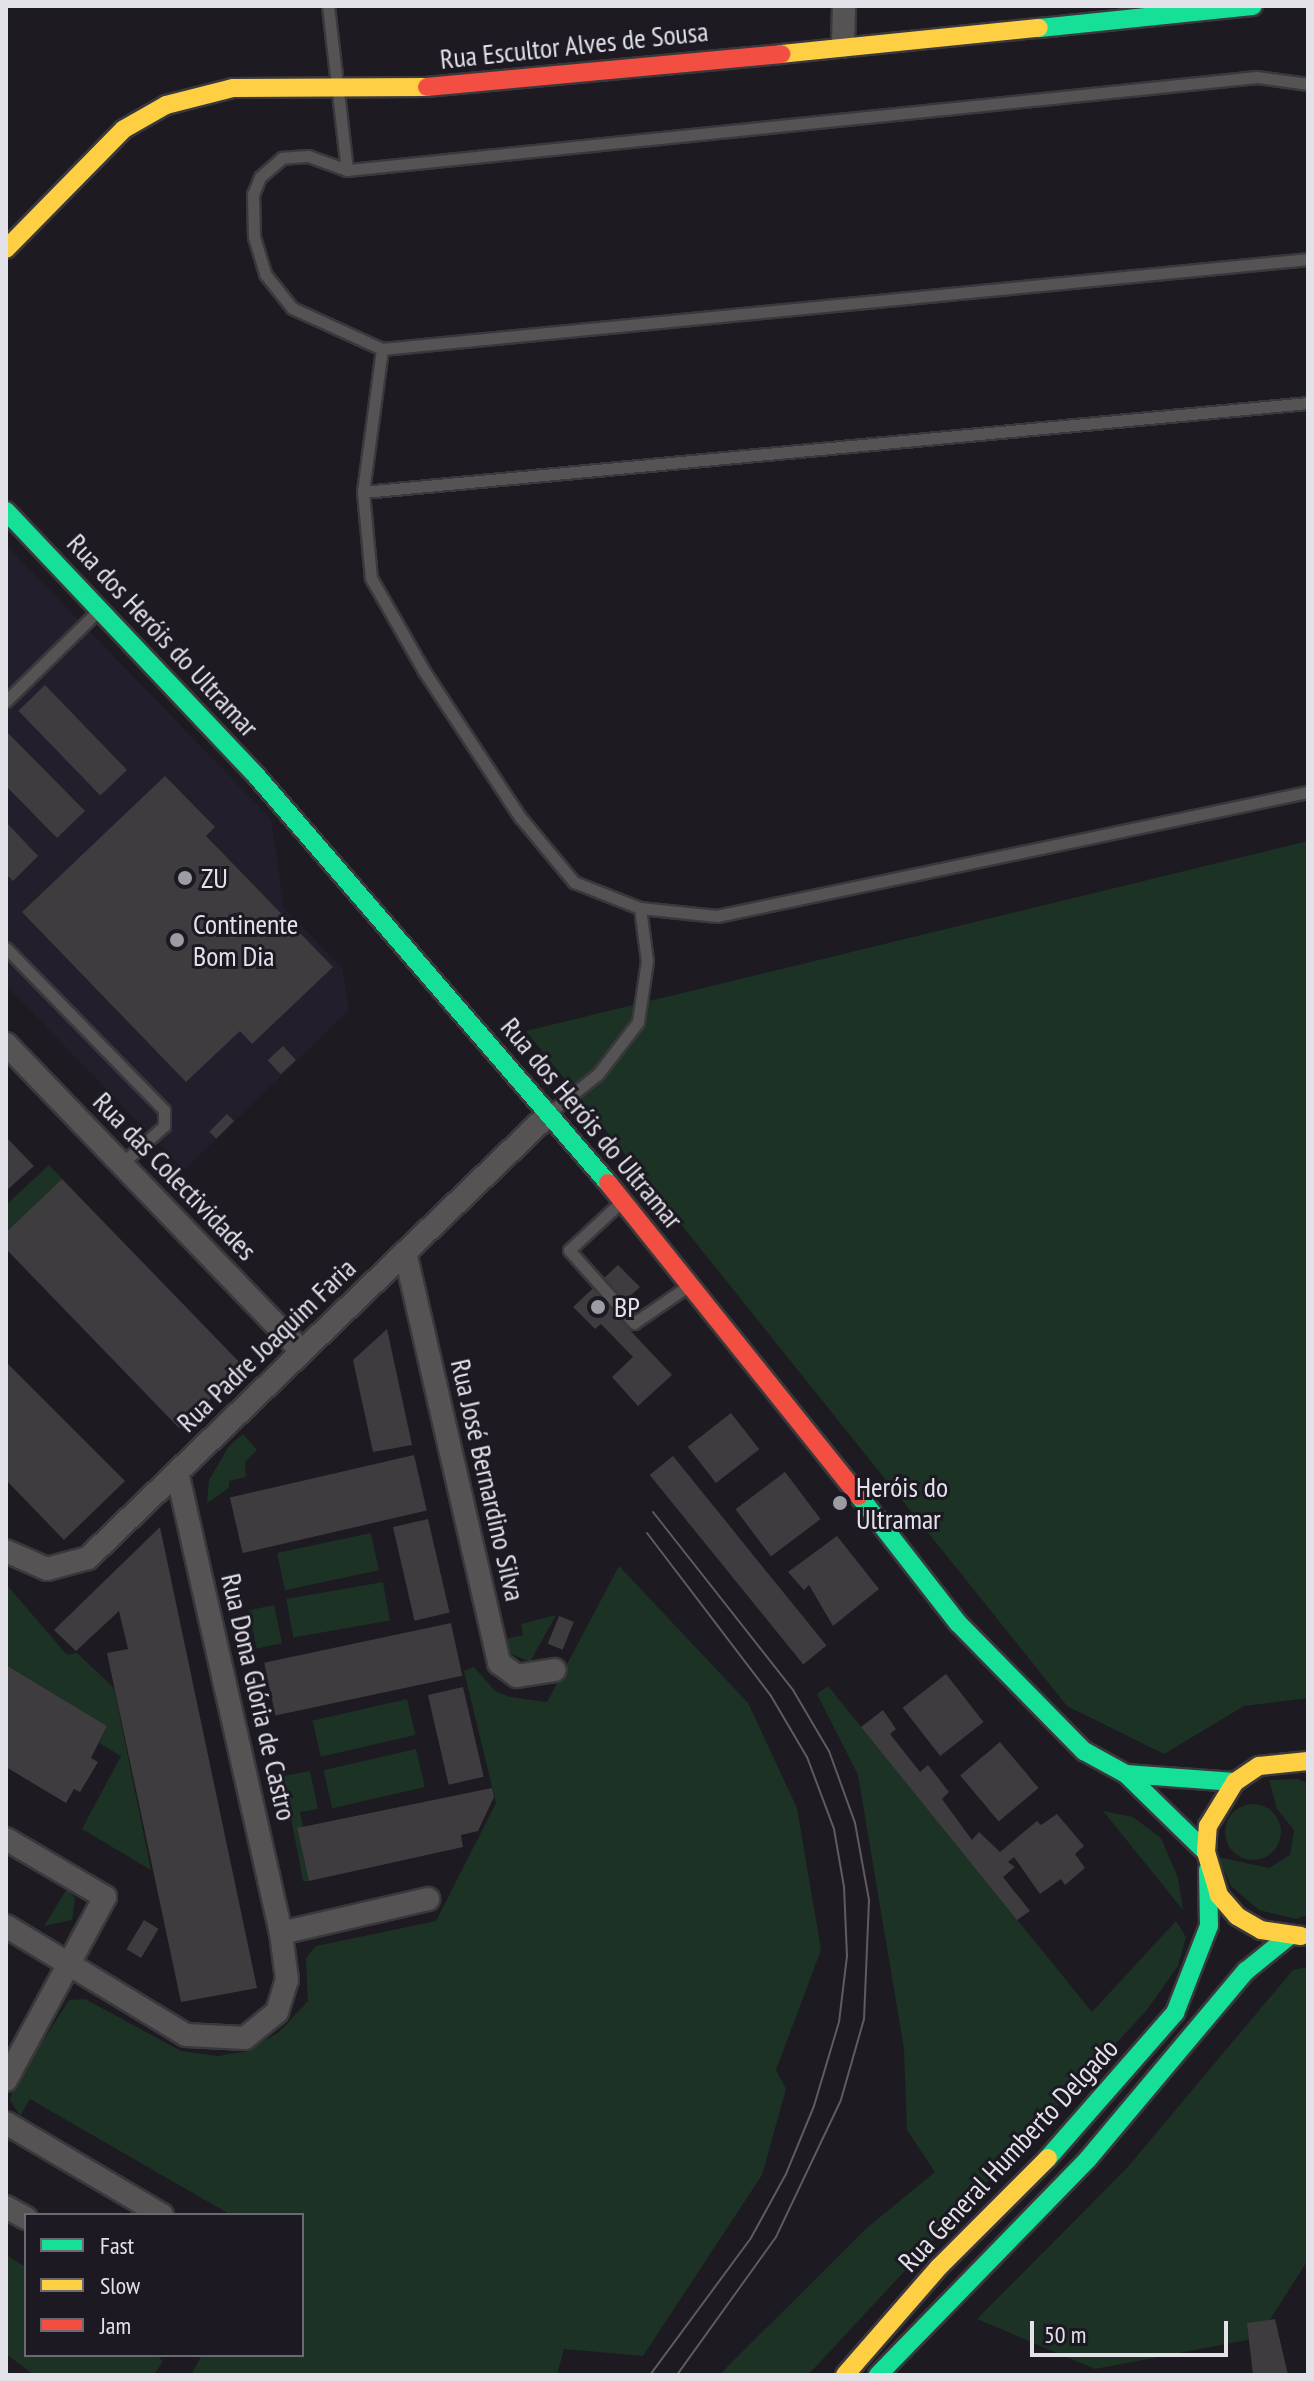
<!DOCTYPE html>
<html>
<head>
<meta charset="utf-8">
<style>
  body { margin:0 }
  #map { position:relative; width:1314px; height:2381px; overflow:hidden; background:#1d1b21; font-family:"PT Sans Narrow",sans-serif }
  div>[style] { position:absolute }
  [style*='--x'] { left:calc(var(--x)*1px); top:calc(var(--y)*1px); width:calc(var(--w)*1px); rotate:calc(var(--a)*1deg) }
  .built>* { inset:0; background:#231e2c }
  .green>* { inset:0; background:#1b3224; transform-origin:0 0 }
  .round { border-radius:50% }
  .building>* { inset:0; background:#3e3c3e; transform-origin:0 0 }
  .roads { filter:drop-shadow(2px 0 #39383c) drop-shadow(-2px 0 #39383c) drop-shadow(0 2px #39383c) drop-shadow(0 -2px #39383c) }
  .lane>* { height:11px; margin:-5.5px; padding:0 5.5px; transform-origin:5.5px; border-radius:5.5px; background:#555354 }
  .street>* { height:22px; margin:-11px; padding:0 11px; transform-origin:11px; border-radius:11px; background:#555354 }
  .fast>* { height:18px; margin:-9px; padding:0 9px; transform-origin:9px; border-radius:9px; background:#16e098 }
  .slow>* { height:18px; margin:-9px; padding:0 9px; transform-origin:9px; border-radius:9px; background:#ffcf43 }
  .jam>* { height:18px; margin:-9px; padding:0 9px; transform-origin:9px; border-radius:9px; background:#f24e42 }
  .tram>* { height:2px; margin:-1px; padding:0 1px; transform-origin:1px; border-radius:1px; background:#5e5c5d }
  .dots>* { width:22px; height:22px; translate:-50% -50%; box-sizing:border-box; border:4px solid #1c1923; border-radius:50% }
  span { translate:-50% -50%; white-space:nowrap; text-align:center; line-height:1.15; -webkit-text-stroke:6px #1c1923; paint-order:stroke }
  .street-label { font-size:28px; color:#e4e2e9 }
  .poi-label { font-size:28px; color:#e4e2e9 }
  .left { translate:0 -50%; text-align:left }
  .frame { position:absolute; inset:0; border:8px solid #e4e2e9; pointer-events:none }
  .legend { position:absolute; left:24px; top:2213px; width:280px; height:144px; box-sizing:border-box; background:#1c1923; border:2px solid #6c6972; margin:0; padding:10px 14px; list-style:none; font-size:24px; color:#e4e2e9 }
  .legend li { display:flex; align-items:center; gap:16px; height:40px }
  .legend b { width:40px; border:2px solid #6c6972 }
  .scale { position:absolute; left:1030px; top:2321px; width:198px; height:36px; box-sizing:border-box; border:4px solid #e4e2e9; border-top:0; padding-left:10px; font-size:24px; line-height:28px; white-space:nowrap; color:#e4e2e9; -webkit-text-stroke:6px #1c1923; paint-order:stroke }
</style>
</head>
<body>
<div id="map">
  <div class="built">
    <i style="clip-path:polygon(6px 545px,271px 819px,284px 908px,342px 968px,349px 1010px,184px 1170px,6px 985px)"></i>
  </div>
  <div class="green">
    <i style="clip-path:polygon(1308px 841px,1308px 1698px,1244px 1706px,1164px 1754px,1067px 1706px,526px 1031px)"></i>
    <i style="clip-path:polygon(49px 1165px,62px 1179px,6px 1232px,6px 1205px)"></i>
    <i style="clip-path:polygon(243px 1434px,257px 1450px,245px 1462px,246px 1477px,229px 1481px,229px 1488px,207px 1503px,209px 1480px,229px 1446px)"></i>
    <i style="left:371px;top:1533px;width:38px;height:96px;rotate:78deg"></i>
    <i style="clip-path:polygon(619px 1566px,748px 1703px,797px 1808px,821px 1950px,776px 2070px,786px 2089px,762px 2175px,643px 2356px,564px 2349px,557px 2375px,191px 2375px,202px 2355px,302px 2355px,302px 2215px,231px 2215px,30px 2099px,20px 2116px,10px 2100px,14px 2086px,69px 2000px,85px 1999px,181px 2051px,218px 2056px,247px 2051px,279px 2032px,308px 2001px,306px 1958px,316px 1946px,436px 1921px,496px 1803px,464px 1671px,474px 1667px,495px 1691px,510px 1697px,547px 1702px)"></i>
    <i style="left:383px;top:1582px;width:39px;height:98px;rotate:80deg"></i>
    <i style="clip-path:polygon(7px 1585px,67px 1655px,77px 1653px,114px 1688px,151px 1870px,82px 1829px,121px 1756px,99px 1743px,107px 1726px,6px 1665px)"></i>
    <i style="left:274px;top:1605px;width:39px;height:26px;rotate:78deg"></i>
    <i style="clip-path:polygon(556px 1615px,530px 1662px,509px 1653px,504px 1639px,523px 1635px,521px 1624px)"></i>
    <i style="clip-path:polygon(828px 1686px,1092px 2012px,1176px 1921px,1186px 1937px,1178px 1966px,1146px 2011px,808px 2375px,719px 2375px,868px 2227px,935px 2172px,907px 2130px,904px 2049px,858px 1775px,817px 1694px)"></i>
    <i style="left:407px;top:1699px;width:37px;height:97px;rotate:77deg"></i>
    <i style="left:416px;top:1749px;width:39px;height:95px;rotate:77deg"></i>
    <i style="clip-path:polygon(310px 1771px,318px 1809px,300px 1812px,303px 1827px,297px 1829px,309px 1881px,303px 1881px,283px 1776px)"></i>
    <i style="clip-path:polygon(1298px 1779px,1308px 1784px,1308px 1915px,1296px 1919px,1259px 1910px,1231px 1886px,1218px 1857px,1269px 1868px,1290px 1855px,1294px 1830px,1277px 1809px,1269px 1780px)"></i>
    <i class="round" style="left:1225px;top:1804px;width:56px;height:56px"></i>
    <i style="clip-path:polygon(1103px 1811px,1133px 1817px,1161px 1838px,1178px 1878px,1183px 1910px)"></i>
    <i style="clip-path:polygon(67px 1889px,75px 1898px,72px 1920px,44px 1926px)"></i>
    <i style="clip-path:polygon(1308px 1967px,1308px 2260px,1258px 2338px,1095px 2369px,977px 2319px,1126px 2169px,1293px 1970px)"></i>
    <i style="clip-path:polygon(6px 2255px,26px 2267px,26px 2355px,156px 2355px,163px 2361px,154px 2375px,34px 2375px,6px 2354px)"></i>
  </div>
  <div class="building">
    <i style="left:45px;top:685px;width:118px;height:37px;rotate:46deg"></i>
    <i style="clip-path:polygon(6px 731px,85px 811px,57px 838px,6px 786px)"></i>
    <i style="clip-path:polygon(165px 776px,215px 827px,206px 836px,333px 967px,252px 1044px,240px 1031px,186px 1082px,22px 912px)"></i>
    <i style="clip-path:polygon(6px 822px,38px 856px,13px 881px,6px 874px)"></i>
    <i style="left:283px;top:1046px;width:19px;height:21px;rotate:47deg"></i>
    <i style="left:227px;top:1114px;width:10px;height:25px;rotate:45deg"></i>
    <i style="clip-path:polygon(6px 1137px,34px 1166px,6px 1191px)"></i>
    <i style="clip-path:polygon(62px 1179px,244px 1367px,179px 1428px,6px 1249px,6px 1232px)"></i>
    <i style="clip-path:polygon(618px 1265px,640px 1287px,613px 1312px,672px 1375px,638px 1406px,612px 1377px,633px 1357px,601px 1324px,595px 1329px,573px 1307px)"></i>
    <i style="clip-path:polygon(387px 1329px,412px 1445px,373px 1452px,353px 1360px)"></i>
    <i style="clip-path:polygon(6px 1362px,125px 1481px,64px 1540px,6px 1480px)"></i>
    <i style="left:731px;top:1413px;width:46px;height:55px;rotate:52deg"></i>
    <i style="left:414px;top:1455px;width:57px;height:189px;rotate:77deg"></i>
    <i style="left:673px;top:1456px;width:244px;height:30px;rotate:51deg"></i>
    <i style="left:785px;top:1472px;width:59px;height:62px;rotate:53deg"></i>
    <i style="left:428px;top:1519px;width:96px;height:36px;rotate:77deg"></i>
    <i style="clip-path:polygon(160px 1527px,257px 1988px,181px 2002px,107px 1653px,128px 1649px,119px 1611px,76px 1651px,54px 1630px)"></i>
    <i style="clip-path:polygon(837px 1536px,879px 1589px,833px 1626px,809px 1585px,804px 1590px,788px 1572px)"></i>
    <i style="left:559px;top:1616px;width:16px;height:30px;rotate:22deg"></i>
    <i style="left:451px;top:1623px;width:54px;height:191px;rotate:78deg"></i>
    <i style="clip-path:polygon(6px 1665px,107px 1726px,91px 1758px,98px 1762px,80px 1792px,74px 1789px,66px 1803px,6px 1767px)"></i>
    <i style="left:946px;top:1674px;width:61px;height:55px;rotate:52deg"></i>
    <i style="left:463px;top:1687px;width:92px;height:36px;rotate:77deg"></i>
    <i style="clip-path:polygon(883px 1710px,896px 1729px,890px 1734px,920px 1772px,928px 1765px,949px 1792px,942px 1799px,972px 1840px,979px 1832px,1000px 1852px,1037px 1821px,1041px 1825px,1057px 1814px,1084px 1846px,1075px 1854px,1085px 1868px,1065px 1885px,1061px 1879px,1040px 1894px,1014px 1857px,1008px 1862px,1015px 1867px,1003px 1877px,1030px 1911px,1017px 1920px,861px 1727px)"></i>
    <i style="left:1000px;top:1742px;width:60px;height:52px;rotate:50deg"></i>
    <i style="clip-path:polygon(492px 1788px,494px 1797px,478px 1831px,461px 1835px,463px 1847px,309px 1881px,297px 1828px)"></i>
    <i style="left:144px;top:1920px;width:17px;height:34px;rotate:31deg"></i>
    <i style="clip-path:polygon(1275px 2319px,1288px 2375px,1253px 2375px,1247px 2323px)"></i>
  </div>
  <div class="roads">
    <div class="lane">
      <i style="--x:328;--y:6;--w:165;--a:83.4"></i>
      <i style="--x:1308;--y:84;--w:51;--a:-172.2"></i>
      <i style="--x:1257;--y:77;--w:915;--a:174.16"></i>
      <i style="--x:347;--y:170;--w:41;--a:-160.3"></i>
      <i style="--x:308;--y:156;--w:26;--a:176"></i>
      <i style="--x:282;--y:158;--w:29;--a:139"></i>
      <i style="--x:260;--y:177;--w:18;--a:112"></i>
      <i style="--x:253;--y:194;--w:43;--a:88.7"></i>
      <i style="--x:254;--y:237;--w:39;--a:73"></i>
      <i style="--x:265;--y:274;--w:43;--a:51.5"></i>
      <i style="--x:292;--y:308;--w:99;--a:24.5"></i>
      <i style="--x:382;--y:349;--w:930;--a:-5.55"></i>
      <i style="--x:382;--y:349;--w:144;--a:97.6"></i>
      <i style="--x:363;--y:492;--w:86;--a:84.7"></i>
      <i style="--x:371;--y:578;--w:107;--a:60.3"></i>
      <i style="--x:424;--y:671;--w:175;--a:56.7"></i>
      <i style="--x:520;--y:817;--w:85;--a:50.3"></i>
      <i style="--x:574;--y:882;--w:71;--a:21.5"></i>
      <i style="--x:640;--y:908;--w:77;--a:5.9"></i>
      <i style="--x:717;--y:916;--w:604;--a:-11.85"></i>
      <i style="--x:363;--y:492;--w:949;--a:-5.38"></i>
      <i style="--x:6;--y:701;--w:127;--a:-44.4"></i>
      <i style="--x:6;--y:948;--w:226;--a:45.7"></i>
      <i style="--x:164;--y:1110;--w:16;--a:90"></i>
      <i style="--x:164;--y:1126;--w:57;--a:138.5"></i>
      <i style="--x:553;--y:1110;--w:58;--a:-38.7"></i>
      <i style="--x:598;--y:1074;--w:66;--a:-52.4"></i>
      <i style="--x:638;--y:1022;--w:62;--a:-81.6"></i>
      <i style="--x:647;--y:961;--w:53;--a:-97.5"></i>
      <i style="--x:622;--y:1201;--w:72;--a:137.2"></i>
      <i style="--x:569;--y:1250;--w:98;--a:48.3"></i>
      <i style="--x:634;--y:1323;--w:65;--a:-34.4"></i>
    </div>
    <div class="street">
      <i style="--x:843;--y:46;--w:40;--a:-88.6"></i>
      <i style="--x:6;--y:1044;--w:424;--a:46.1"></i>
      <i style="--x:405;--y:1252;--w:422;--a:77.1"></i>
      <i style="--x:499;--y:1663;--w:22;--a:36"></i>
      <i style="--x:517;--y:1676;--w:38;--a:-9"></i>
      <i style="--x:6;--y:1551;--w:45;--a:23.7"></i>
      <i style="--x:47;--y:1569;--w:42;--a:-15"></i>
      <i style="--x:88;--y:1558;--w:641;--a:-43.93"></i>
      <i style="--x:6;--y:1839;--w:115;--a:30.4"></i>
      <i style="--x:105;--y:1897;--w:208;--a:118.4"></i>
      <i style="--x:6;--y:1926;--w:210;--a:31.2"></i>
      <i style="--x:186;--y:2035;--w:59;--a:2.9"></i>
      <i style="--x:245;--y:2038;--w:41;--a:-39.1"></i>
      <i style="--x:277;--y:2012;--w:34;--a:-73"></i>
      <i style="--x:287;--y:1980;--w:47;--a:-97.3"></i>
      <i style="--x:281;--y:1933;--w:469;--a:-102.7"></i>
      <i style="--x:281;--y:1933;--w:151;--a:-13"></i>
      <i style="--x:6;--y:2123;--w:181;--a:30.5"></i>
      <i style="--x:6;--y:2207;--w:23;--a:29"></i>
    </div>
    <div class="fast">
      <i style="--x:1039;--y:28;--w:215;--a:-5.9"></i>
      <i style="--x:6;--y:511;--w:361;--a:46.6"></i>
      <i style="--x:254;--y:773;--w:542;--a:49.19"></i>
      <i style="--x:859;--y:1496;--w:161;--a:52.1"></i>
      <i style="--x:958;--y:1623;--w:180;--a:45.5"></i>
      <i style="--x:1084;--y:1751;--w:48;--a:28.7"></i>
      <i style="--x:1126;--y:1774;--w:112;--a:44.3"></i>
      <i style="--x:1126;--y:1774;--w:109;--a:4.2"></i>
      <i style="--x:1048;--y:2158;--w:193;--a:-48.8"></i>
      <i style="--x:1175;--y:2013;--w:93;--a:-68.7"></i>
      <i style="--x:1209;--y:1926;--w:56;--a:-91"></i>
      <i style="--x:878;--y:2375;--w:301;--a:-45.8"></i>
      <i style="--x:1088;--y:2159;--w:246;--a:-50"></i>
      <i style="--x:1246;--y:1971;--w:54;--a:-39"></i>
    </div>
    <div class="slow">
      <i style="--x:781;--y:54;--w:259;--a:-5.8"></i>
      <i style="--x:6;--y:249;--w:168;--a:-45.5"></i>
      <i style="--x:124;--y:129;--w:48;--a:-29.7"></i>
      <i style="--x:166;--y:105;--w:69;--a:-14.2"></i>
      <i style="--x:233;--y:88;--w:194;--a:-0.3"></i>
      <i style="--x:1301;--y:1936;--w:40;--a:-171.5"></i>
      <i style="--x:1261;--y:1930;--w:28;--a:-150"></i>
      <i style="--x:1237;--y:1916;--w:28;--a:-131"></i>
      <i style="--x:1219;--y:1895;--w:45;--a:-106.8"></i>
      <i style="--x:1206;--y:1852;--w:26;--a:-86"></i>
      <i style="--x:1208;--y:1826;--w:52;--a:-58.5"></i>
      <i style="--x:1235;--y:1782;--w:29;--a:-34"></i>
      <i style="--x:1259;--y:1766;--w:49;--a:-5.8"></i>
      <i style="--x:845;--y:2375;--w:143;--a:-49"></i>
      <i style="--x:939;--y:2267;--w:154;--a:-45"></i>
    </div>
    <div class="jam">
      <i style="--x:427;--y:87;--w:356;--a:-5.3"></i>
      <i style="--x:608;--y:1183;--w:401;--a:51.3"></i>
    </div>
  </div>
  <div class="tram">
    <i style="--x:653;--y:1512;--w:226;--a:51.8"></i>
    <i style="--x:793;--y:1690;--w:71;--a:59.5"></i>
    <i style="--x:829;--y:1751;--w:77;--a:70.1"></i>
    <i style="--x:855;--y:1823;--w:78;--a:79.7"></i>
    <i style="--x:869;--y:1900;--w:119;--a:92.4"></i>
    <i style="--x:864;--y:2019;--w:84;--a:105.9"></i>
    <i style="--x:841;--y:2100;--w:152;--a:115.4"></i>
    <i style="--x:776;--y:2237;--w:170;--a:125.7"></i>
    <i style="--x:647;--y:1533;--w:205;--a:52.7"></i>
    <i style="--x:771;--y:1696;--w:71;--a:59.5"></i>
    <i style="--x:807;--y:1757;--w:77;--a:69.4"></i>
    <i style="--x:834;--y:1829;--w:59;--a:80.2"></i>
    <i style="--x:844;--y:1887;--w:69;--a:87.5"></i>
    <i style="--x:847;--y:1956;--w:66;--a:96.9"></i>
    <i style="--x:839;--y:2022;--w:88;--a:106.6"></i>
    <i style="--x:814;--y:2106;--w:74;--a:112.4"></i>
    <i style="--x:786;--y:2174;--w:73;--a:118.7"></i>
    <i style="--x:751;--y:2238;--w:170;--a:126.4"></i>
  </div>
  <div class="dots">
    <i style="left:185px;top:878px;background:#9e9ca3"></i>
    <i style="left:177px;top:940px;background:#9e9ca3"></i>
    <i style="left:598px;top:1307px;background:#9e9ca3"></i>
    <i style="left:840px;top:1503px;background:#9e9ca3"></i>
  </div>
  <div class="street-label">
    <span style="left:574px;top:45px;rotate:-6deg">Rua Escultor Alves de Sousa</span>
    <span style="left:163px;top:635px;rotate:47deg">Rua dos Heróis do Ultramar</span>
    <span style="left:592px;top:1123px;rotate:50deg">Rua dos Heróis do Ultramar</span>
    <span style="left:175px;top:1176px;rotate:46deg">Rua das Colectividades</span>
    <span style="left:266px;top:1345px;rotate:-44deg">Rua Padre Joaquim Faria</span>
    <span style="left:488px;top:1480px;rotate:77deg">Rua José Bernardino Silva</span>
    <span style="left:259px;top:1697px;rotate:77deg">Rua Dona Glória de Castro</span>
    <span style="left:1008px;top:2155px;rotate:-47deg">Rua General Humberto Delgado</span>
  </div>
  <div class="poi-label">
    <span class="left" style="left:201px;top:878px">ZU</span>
    <span class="left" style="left:193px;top:940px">Continente<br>Bom Dia</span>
    <span class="left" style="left:614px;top:1307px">BP</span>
    <span class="left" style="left:856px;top:1503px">Heróis do<br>Ultramar</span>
  </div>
  <div class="frame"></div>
  <ul class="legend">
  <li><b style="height:10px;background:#16e098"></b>Fast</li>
  <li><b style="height:10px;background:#ffcf43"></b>Slow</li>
  <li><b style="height:10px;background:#f24e42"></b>Jam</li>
  </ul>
  <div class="scale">50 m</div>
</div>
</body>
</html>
